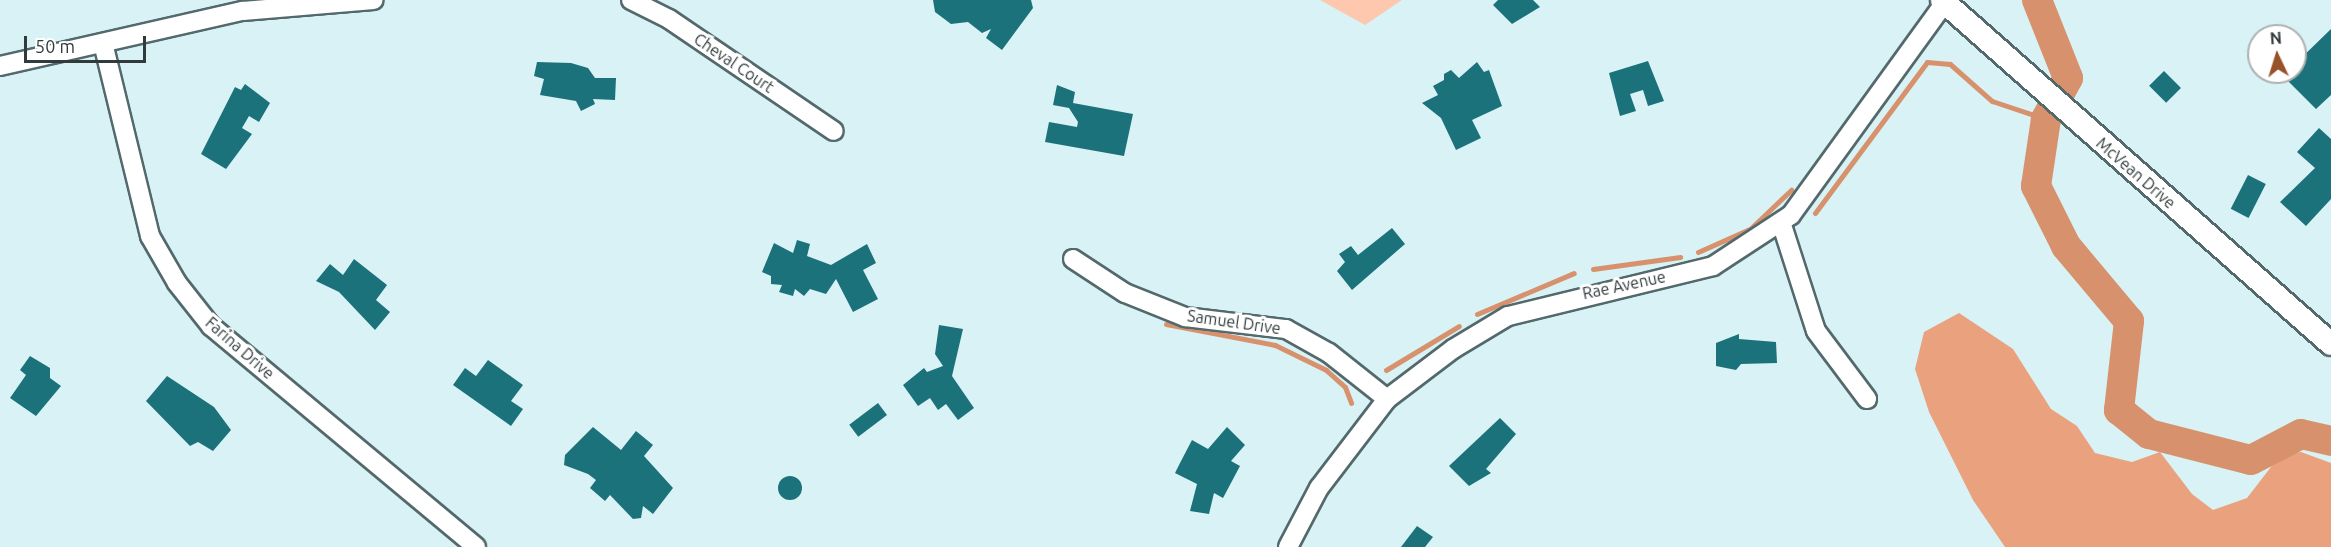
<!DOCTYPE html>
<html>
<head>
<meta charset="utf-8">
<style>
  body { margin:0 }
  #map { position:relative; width:2331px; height:547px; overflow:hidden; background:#d9f2f5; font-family:Ubuntu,sans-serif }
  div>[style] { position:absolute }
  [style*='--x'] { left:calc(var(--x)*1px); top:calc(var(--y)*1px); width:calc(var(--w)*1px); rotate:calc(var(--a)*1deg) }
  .green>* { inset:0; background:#fdc8ad }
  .forest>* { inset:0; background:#e9a27d }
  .stream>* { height:5px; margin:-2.5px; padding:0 2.5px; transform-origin:2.5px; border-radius:2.5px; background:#d7926d }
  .river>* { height:30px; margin:-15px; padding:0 15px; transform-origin:15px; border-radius:15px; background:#d7926d }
  .building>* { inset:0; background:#1c727b; transform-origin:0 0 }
  .round { border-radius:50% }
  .roads { filter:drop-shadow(2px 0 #53696c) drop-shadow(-2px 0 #53696c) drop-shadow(0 2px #53696c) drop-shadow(0 -2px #53696c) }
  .minor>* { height:18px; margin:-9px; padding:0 9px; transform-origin:9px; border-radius:9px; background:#fff }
  .major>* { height:22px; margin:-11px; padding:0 11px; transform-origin:11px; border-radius:11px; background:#fff }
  span { translate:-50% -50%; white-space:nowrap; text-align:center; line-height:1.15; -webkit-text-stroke:6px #fff; paint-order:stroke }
  .street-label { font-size:16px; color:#313b3c }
  .north { position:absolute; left:2247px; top:24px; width:60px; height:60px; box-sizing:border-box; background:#fff; border:2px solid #adb1b1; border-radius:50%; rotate:356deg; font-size:16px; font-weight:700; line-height:24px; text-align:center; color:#313b3c }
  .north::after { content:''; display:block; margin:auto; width:21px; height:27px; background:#985129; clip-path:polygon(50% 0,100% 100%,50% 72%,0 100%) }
  .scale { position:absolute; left:24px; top:36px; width:122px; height:27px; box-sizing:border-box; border:3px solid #313b3c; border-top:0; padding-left:8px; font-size:18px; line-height:21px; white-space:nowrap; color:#313b3c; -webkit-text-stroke:4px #fff; paint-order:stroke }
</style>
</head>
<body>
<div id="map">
  <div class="green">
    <i style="clip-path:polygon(1320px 0,1402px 0,1365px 25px)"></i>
  </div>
  <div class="forest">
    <i style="clip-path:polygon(1959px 313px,2013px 349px,2051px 409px,2077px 426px,2095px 453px,2132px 462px,2160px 452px,2192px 494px,2213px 510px,2247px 498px,2281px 454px,2301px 452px,2331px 463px,2331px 547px,2005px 547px,1973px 500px,1929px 412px,1915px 369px,1924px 332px)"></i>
  </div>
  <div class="stream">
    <i style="--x:1815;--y:213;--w:188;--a:-53.4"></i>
    <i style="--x:1927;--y:62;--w:23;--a:5"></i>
    <i style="--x:1950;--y:64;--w:56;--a:41.4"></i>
    <i style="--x:1992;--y:101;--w:57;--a:18.4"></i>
    <i style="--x:1698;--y:252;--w:57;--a:-23.9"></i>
    <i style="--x:1750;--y:229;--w:57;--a:-43.6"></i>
    <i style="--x:1593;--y:269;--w:88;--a:-7.9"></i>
    <i style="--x:1477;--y:314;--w:105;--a:-22.9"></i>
    <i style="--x:1166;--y:324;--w:111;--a:10.9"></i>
    <i style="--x:1275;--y:345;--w:57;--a:26.1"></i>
    <i style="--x:1326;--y:370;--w:25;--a:42"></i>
    <i style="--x:1345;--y:387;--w:17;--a:69"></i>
    <i style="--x:1386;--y:370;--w:85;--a:-31.1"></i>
  </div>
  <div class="river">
    <i style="--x:2037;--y:0;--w:84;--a:68.3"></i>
    <i style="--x:2068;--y:78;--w:47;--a:118.2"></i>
    <i style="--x:2046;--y:119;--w:68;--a:98.5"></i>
    <i style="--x:2036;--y:186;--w:67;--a:63.4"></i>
    <i style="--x:2066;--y:246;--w:98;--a:50"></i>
    <i style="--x:2129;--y:321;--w:90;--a:96.4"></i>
    <i style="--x:2119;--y:410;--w:38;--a:39"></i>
    <i style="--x:2149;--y:434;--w:105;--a:14.3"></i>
    <i style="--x:2251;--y:460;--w:56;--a:-27.5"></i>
    <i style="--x:2301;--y:434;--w:31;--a:13"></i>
  </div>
  <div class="building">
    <i style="clip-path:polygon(933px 0,1031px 0,1033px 8px,1002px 50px,986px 38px,991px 29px,982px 33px,968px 22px,951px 24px,935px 12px)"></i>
    <i style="clip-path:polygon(1498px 0,1533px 0,1540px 7px,1512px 24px,1493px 5px)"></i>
    <i style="clip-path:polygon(2331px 29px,2331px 95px,2316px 109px,2283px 76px,2295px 72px,2295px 64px)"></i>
    <i style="clip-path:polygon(1648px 61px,1664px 101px,1648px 106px,1643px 90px,1630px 94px,1636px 111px,1620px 116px,1609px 73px)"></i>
    <i style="clip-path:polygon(537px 62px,571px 63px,588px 68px,595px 78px,616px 78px,615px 100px,593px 99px,595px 104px,581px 111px,576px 101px,540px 95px,544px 79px,534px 76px)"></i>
    <i style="clip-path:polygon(1477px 62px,1484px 72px,1489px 70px,1502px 106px,1472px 120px,1481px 138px,1456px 150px,1441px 118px,1422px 103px,1438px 95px,1433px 86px,1444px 80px,1444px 74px,1451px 70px,1459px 78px)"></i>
    <i style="left:2164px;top:71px;width:24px;height:21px;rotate:45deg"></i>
    <i style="clip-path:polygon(245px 84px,270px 103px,259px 122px,249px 116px,242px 128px,252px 134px,226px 169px,201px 154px,235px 87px,241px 90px)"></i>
    <i style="clip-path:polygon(1057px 85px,1075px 92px,1073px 103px,1133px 114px,1124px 156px,1045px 142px,1049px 122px,1077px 127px,1078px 122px,1069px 108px,1053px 105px)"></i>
    <i style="clip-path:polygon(2319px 128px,2331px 139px,2331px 199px,2306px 226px,2280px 202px,2315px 168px,2297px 152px)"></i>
    <i style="left:2248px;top:175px;width:20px;height:38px;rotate:27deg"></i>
    <i style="clip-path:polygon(1392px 228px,1405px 244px,1352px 290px,1337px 271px,1345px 262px,1339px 254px,1351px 246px,1358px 255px)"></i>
    <i style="clip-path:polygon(797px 240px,810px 244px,807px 256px,831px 265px,867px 244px,876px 263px,863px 270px,878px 299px,853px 312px,836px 279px,826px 294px,810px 289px,804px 296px,795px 289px,793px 296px,779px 292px,782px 285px,771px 284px,771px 276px,762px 272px,774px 243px,793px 253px)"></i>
    <i style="clip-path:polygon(354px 259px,387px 285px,376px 300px,390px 312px,375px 330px,339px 292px,316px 281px,330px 264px,343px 275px)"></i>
    <i style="clip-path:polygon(939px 325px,963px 329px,952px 376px,974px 408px,958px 420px,946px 404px,938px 410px,930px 398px,918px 406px,903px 385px,924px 368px,927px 372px,943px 366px,935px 354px)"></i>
    <i style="clip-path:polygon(1739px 334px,1739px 339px,1776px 342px,1777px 363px,1741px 364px,1736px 370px,1716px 366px,1716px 343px)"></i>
    <i style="clip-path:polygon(30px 356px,50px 368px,50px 378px,61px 386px,36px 416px,10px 398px,26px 375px,20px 370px)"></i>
    <i style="clip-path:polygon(488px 360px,523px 385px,511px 401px,523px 409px,511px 426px,453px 385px,465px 368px,476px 376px)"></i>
    <i style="clip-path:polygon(167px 376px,214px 407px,231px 430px,213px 451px,198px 442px,190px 446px,146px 401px)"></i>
    <i style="left:878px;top:403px;width:15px;height:36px;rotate:53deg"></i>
    <i style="clip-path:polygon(1500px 418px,1516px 434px,1486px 469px,1491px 473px,1469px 486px,1449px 466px)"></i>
    <i style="clip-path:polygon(593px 427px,621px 450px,636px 431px,653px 445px,644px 456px,673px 488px,653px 514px,643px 506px,641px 518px,633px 519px,610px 495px,605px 501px,590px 488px,596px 480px,588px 474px,564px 465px,565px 455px)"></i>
    <i style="clip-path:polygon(1227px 427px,1245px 445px,1231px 461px,1240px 466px,1223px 498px,1214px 493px,1209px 514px,1190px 511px,1197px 484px,1175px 473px,1180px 463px,1192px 440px,1208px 449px)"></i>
    <i class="round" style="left:778px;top:476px;width:24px;height:24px"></i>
    <i style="clip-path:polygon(1417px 526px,1433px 537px,1425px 547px,1401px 547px)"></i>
  </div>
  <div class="roads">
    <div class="minor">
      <i style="--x:631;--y:0;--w:42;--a:26.6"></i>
      <i style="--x:669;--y:19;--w:199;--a:34.2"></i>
      <i style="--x:103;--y:43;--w:199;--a:76.3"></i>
      <i style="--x:150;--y:236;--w:54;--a:60.1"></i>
      <i style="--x:177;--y:283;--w:55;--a:51.7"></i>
      <i style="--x:211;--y:326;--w:345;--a:39.8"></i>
      <i style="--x:0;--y:66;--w:249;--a:-12.8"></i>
      <i style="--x:243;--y:11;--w:131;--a:-4.8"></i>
      <i style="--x:1781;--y:222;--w:114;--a:72.2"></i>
      <i style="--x:1816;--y:331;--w:85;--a:53.1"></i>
      <i style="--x:1073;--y:259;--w:62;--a:33.2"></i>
      <i style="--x:1125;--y:293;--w:65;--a:21.8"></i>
      <i style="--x:1185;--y:317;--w:102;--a:6.8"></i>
      <i style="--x:1286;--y:329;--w:49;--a:29.2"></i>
      <i style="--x:1329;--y:353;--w:74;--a:38.4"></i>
      <i style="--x:1288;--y:547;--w:67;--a:-62.3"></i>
      <i style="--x:1319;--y:488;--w:112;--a:-52.6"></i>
      <i style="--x:1387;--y:399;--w:83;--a:-37.1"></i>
      <i style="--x:1453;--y:349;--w:64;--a:-31"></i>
      <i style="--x:1508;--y:316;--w:211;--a:-13.7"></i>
      <i style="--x:1713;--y:266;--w:93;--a:-33.2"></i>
      <i style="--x:1791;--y:215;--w:263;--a:-54.1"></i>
    </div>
    <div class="major">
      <i style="--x:1942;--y:0;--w:519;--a:41.49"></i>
    </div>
  </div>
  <div class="street-label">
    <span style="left:734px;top:63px;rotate:34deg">Cheval Court</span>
    <span style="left:2136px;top:173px;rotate:41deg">McVean Drive</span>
    <span style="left:1624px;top:285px;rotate:-12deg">Rae Avenue</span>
    <span style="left:1234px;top:322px;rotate:8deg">Samuel Drive</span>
    <span style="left:240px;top:348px;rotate:41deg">Farina Drive</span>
  </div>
  <div class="north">N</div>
  <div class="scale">50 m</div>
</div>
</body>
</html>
